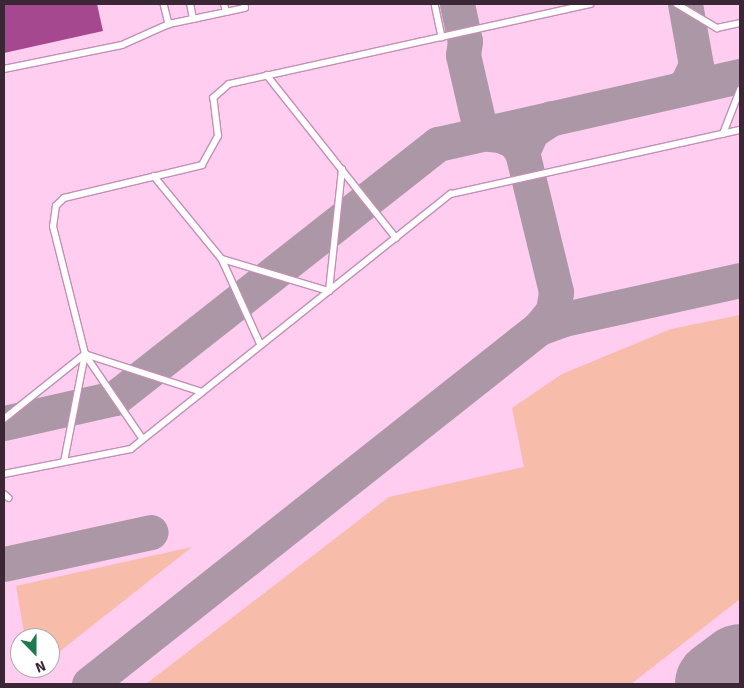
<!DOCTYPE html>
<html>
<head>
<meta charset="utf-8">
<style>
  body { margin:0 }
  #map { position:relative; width:744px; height:688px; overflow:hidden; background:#f9e3f2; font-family:Signika,sans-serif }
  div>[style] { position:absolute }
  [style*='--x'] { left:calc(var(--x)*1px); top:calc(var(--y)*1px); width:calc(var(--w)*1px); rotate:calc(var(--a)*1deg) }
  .built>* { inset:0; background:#fecdef }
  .green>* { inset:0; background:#f8bcab }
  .taxiway>* { height:35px; margin:-17.5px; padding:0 17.5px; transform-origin:17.5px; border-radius:17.5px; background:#ac97a6 }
  .runway>* { height:88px; margin:-44px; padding:0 44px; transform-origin:44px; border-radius:44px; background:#ac97a6 }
  .building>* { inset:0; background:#a64890 }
  .roads { filter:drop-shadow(1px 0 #c38fb4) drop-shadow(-1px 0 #c38fb4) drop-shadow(0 1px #c38fb4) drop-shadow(0 -1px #c38fb4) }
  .lane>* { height:5.5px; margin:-2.75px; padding:0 2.75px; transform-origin:2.75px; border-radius:2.75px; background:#fff }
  span { translate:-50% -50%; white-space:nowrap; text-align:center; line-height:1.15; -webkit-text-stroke:5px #fff; paint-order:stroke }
  .frame { position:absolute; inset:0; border:5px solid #3a2635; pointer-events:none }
  .north { position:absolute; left:10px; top:628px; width:50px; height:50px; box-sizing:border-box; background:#fff; border:1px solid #b0a8ae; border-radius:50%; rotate:158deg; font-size:14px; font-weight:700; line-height:20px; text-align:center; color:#3a2635 }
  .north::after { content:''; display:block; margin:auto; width:18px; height:22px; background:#20794e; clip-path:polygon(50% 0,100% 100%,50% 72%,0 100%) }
</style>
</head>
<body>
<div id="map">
  <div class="built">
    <i style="clip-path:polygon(evenodd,4px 4px,740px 4px,740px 684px,4px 684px,4px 4px,20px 638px,50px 638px,50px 668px,20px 668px,20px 638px)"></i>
  </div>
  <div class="green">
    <i style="clip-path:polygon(740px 315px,740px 599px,631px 684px,146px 684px,389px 497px,524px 467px,512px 408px,562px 374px,671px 329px)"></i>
    <i style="clip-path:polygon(192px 547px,50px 659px,50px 638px,25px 638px,16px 586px)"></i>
  </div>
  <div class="taxiway">
    <i style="--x:457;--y:4;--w:38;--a:78"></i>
    <i style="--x:465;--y:41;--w:14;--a:98"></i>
    <i style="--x:463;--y:55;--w:80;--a:77"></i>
    <i style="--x:481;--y:133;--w:19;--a:6"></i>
    <i style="--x:500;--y:135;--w:15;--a:23"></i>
    <i style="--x:514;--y:141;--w:14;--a:54"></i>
    <i style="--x:522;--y:152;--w:23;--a:-65"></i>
    <i style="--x:532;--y:131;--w:23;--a:-34"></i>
    <i style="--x:680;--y:89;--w:9;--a:-36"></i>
    <i style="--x:687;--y:84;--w:21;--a:-65"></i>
    <i style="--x:696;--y:65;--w:62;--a:-100.2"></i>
    <i style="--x:522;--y:152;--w:144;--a:76.3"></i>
    <i style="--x:556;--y:292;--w:19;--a:99"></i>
    <i style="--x:553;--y:311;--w:22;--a:129"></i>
    <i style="--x:4;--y:423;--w:114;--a:-12.7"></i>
    <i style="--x:115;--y:398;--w:411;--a:-38.2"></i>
    <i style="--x:438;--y:144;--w:310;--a:-12.7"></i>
    <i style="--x:4;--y:564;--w:150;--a:-12.3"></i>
    <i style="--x:89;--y:684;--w:574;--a:-38.35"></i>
    <i style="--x:539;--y:328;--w:27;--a:-20"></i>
    <i style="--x:564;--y:319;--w:180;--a:-12.5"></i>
  </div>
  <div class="runway">
    <i style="--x:719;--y:684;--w:26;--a:-37"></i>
  </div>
  <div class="building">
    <i style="clip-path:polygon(4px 4px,97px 4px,103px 31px,4px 53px)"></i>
  </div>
  <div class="roads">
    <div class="lane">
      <i style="--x:164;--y:4;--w:21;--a:76"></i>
      <i style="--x:169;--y:24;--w:25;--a:-12"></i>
      <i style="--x:193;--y:19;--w:15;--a:-101"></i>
      <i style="--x:435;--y:4;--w:34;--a:78"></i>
      <i style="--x:677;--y:4;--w:47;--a:31"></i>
      <i style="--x:717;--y:28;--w:24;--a:-12"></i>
      <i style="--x:226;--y:12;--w:19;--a:-12"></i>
      <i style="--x:245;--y:8;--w:4;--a:-104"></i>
      <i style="--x:193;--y:19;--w:34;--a:-12"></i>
      <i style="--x:226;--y:12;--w:8;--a:-104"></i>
      <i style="--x:4;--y:69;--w:120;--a:-11.5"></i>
      <i style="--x:122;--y:45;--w:51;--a:-24.1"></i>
      <i style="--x:267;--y:75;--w:208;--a:51.6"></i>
      <i style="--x:723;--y:134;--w:47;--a:-68.9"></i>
      <i style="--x:154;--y:176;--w:107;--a:50.7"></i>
      <i style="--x:222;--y:259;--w:94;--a:65.6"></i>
      <i style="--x:222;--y:259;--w:112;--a:16.7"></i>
      <i style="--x:329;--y:291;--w:122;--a:-83.9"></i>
      <i style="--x:85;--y:354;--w:123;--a:18"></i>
      <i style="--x:85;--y:354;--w:103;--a:55.7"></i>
      <i style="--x:4;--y:419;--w:104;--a:-38.7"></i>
      <i style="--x:85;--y:354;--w:131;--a:-104.1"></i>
      <i style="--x:53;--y:227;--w:21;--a:-82"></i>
      <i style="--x:56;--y:206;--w:11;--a:-45"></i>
      <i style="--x:64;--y:198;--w:142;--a:-13.4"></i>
      <i style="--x:202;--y:165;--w:33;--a:-61"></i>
      <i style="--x:218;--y:136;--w:38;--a:-97"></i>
      <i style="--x:213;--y:98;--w:21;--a:-41"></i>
      <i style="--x:229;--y:84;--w:370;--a:-12.5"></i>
      <i style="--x:64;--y:462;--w:110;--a:-79"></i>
      <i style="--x:4;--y:474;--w:129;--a:-11.1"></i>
      <i style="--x:131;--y:449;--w:409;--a:-38.6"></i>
      <i style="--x:451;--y:194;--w:296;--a:-12.5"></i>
      <i style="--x:4;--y:494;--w:6;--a:39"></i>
    </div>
  </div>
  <div class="frame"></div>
  <div class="north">N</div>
</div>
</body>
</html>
